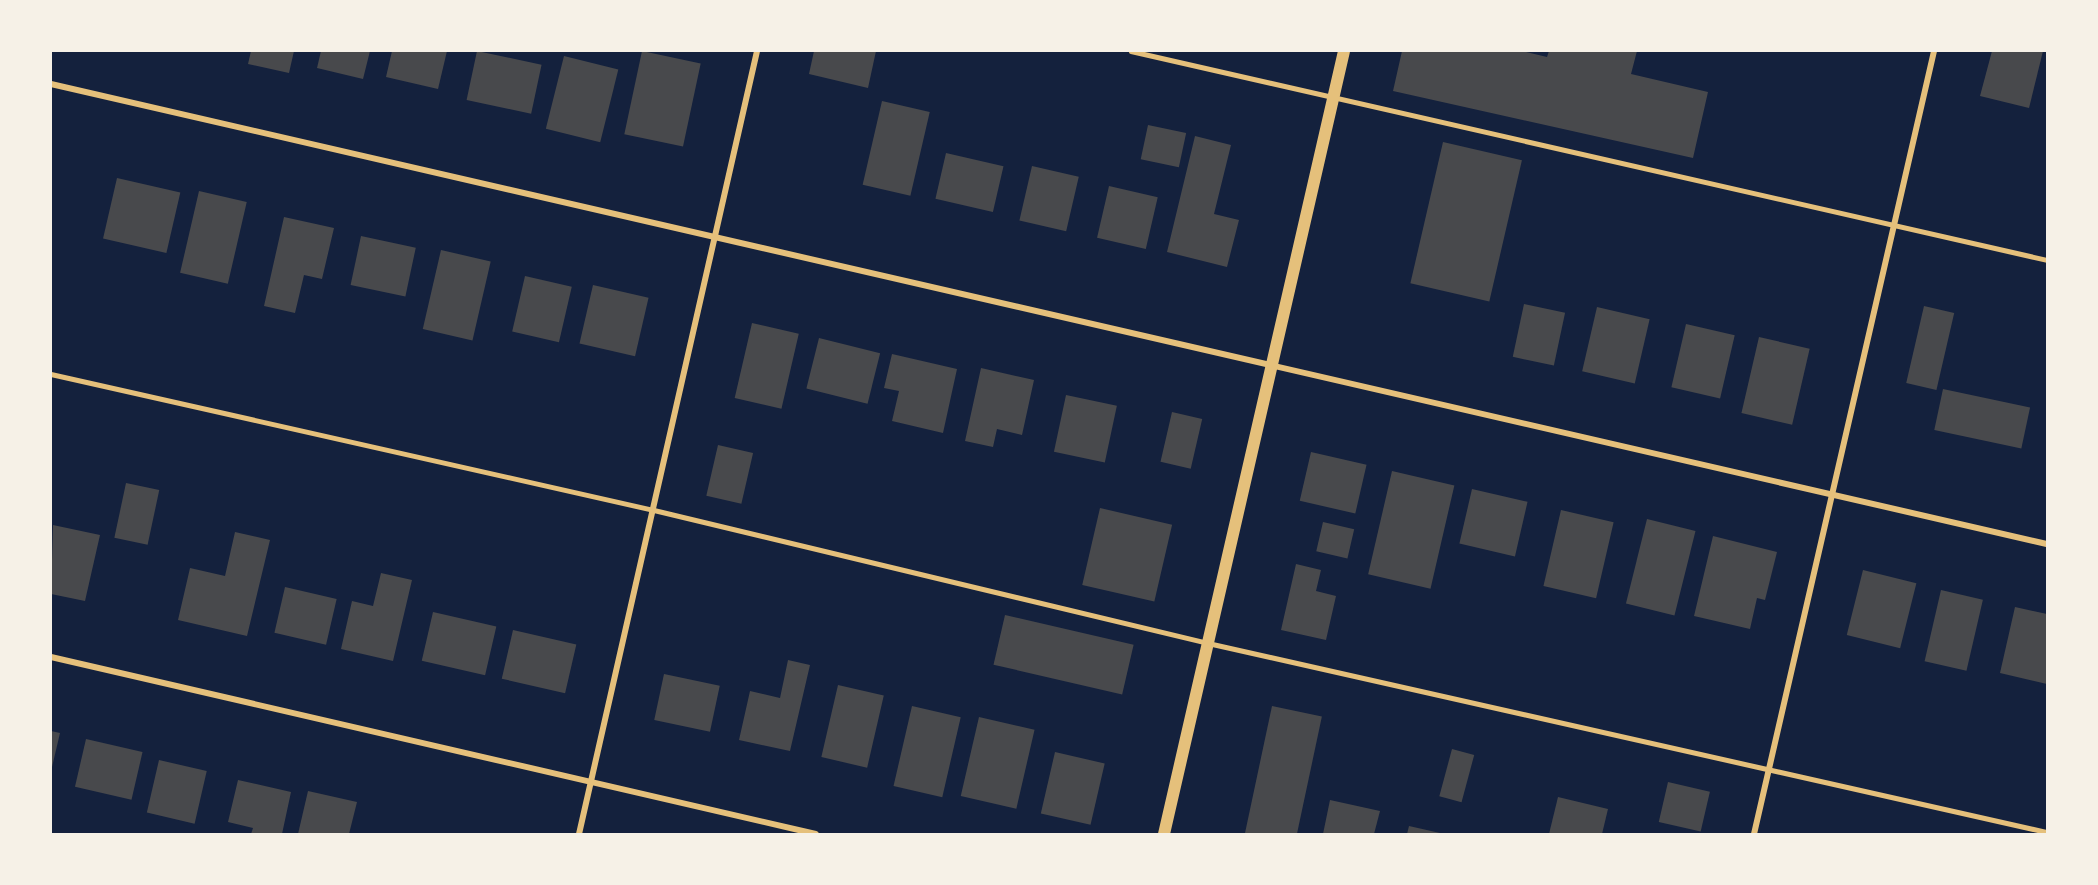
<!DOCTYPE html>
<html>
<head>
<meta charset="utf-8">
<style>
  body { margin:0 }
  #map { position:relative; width:2098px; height:885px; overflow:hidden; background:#14213d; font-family:"PT Sans",sans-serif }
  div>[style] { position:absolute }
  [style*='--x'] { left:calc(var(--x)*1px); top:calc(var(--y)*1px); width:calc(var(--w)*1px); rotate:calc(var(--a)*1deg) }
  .building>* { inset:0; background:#48494c; transform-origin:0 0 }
  .service>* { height:4.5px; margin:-2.25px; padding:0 2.25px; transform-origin:2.25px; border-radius:2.25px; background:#e5c07b }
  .minor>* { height:6px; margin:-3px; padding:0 3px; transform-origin:3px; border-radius:3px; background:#e5c07b }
  .secondary>* { height:12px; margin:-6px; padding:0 6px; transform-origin:6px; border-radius:6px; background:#e5c07b }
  span { translate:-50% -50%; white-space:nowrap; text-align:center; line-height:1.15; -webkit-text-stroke:4.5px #f6f1e7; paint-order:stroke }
  .frame { position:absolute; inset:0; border:52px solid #f6f1e7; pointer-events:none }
</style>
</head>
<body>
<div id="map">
  <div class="building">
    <i style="clip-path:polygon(251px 51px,294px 51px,289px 73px,248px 64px)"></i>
    <i style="clip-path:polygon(321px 51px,370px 51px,363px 79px,317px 68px)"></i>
    <i style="clip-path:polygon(392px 51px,447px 51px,438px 89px,386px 77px)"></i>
    <i style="left:477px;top:51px;width:66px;height:50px;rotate:12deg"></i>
    <i style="left:642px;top:51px;width:60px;height:85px;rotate:12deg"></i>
    <i style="clip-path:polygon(814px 51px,876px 51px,868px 88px,809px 74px)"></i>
    <i style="clip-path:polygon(1402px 51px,1522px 51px,1547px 57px,1549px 51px,1637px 51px,1631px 74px,1708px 92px,1693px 158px,1393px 91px)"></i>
    <i style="clip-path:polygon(1992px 51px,2043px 51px,2029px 108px,1980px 96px)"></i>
    <i style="left:564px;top:56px;width:56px;height:75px;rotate:14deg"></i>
    <i style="left:882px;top:101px;width:49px;height:86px;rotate:13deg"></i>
    <i style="left:1148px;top:125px;width:39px;height:35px;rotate:12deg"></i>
    <i style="clip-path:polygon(1195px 136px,1231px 145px,1214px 214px,1239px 220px,1227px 267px,1167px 252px)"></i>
    <i style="left:1443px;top:142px;width:81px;height:145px;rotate:13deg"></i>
    <i style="left:946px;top:153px;width:59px;height:47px;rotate:13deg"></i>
    <i style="left:1032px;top:166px;width:48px;height:56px;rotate:13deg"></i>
    <i style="left:117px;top:178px;width:65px;height:62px;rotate:13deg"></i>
    <i style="left:1109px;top:186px;width:50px;height:53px;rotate:13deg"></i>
    <i style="left:199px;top:191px;width:49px;height:84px;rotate:13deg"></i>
    <i style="clip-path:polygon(284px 217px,334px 228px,322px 279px,304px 275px,295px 313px,264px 306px)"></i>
    <i style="left:361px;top:236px;width:56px;height:50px;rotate:12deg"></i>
    <i style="left:441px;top:250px;width:51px;height:81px;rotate:13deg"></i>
    <i style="left:525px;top:276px;width:48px;height:57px;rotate:13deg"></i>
    <i style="left:593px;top:285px;width:57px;height:60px;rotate:13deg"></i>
    <i style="left:1524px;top:304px;width:42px;height:54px;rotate:12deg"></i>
    <i style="left:1924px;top:306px;width:31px;height:79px;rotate:13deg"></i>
    <i style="left:1597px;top:307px;width:54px;height:66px;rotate:13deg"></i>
    <i style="left:752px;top:323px;width:48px;height:77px;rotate:13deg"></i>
    <i style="left:1686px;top:324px;width:50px;height:65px;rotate:13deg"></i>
    <i style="left:1759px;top:337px;width:52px;height:78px;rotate:13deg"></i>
    <i style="left:819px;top:338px;width:63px;height:52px;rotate:14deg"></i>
    <i style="clip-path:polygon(892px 354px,957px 369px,943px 433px,892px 421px,899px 391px,884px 388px)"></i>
    <i style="clip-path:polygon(981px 368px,1034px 380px,1022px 435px,997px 429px,993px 447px,965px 441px)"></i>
    <i style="left:1943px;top:389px;width:89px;height:42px;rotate:12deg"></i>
    <i style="left:1066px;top:395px;width:52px;height:58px;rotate:12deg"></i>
    <i style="left:1172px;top:412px;width:31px;height:51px;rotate:13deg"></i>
    <i style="left:718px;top:445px;width:36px;height:52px;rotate:13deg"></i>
    <i style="left:1311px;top:452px;width:57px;height:50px;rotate:13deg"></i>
    <i style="left:1392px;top:471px;width:64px;height:106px;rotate:13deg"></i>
    <i style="left:126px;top:483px;width:34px;height:56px;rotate:12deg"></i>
    <i style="left:1472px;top:489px;width:57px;height:56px;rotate:13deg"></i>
    <i style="left:1100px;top:508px;width:74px;height:79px;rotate:13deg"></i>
    <i style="left:1561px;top:510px;width:54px;height:78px;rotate:13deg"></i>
    <i style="left:1647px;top:519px;width:50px;height:87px;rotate:14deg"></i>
    <i style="left:1323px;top:522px;width:32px;height:30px;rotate:13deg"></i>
    <i style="clip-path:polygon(53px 525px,100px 535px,85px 601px,51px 594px)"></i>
    <i style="clip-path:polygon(235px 532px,270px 540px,247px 636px,178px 620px,190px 568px,225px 576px)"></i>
    <i style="clip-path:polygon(1713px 536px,1777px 552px,1765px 600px,1757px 598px,1750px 629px,1694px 616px)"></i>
    <i style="clip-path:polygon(1296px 564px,1321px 570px,1316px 591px,1336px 596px,1326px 640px,1281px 630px)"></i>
    <i style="left:1863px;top:570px;width:55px;height:67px;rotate:14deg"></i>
    <i style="clip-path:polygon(381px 573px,412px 580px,393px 661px,341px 649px,352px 601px,373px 606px)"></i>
    <i style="left:285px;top:587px;width:53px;height:47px;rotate:13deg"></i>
    <i style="left:1941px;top:590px;width:43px;height:73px;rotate:13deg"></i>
    <i style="clip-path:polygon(2015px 607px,2047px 614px,2047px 684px,2000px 673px)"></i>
    <i style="left:433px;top:612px;width:65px;height:50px;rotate:13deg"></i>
    <i style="left:1005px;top:615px;width:132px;height:51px;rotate:13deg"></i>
    <i style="left:513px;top:630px;width:65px;height:50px;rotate:13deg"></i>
    <i style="clip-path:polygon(788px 660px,810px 665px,790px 751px,739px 740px,750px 691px,780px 698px)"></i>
    <i style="left:664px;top:674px;width:57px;height:47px;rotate:12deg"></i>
    <i style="left:838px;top:685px;width:47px;height:74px;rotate:13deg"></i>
    <i style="left:912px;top:706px;width:50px;height:82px;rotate:13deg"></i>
    <i style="left:1272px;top:706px;width:51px;height:131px;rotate:12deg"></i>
    <i style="left:979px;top:717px;width:57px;height:81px;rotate:13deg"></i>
    <i style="clip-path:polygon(51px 731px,60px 733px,52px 767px,51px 767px)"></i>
    <i style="left:86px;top:739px;width:58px;height:49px;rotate:13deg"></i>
    <i style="left:1452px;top:749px;width:23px;height:49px;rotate:15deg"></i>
    <i style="left:1055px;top:752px;width:51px;height:63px;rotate:13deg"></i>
    <i style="left:159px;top:760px;width:49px;height:54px;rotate:13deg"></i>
    <i style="clip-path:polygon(238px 780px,291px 792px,282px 834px,251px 834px,253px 828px,228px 822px)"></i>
    <i style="left:1668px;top:782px;width:43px;height:41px;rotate:13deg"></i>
    <i style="clip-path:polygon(308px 791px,357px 802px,349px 834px,298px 834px)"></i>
    <i style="clip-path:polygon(1558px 797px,1608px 809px,1602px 834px,1549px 834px)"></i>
    <i style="clip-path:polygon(1330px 800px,1380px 811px,1374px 834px,1323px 834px)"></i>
    <i style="clip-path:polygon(1409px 826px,1440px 833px,1440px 834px,1407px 834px)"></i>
  </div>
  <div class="service">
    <i style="--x:1131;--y:51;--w:940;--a:12.85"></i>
    <i style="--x:51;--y:374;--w:618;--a:12.71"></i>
    <i style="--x:654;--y:510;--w:570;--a:13.5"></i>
    <i style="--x:1208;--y:643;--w:860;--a:12.7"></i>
  </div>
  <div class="minor">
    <i style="--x:51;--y:84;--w:2048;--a:12.98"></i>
    <i style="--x:51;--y:657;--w:785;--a:13.03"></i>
    <i style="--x:579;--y:834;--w:803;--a:-77.19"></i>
    <i style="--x:1754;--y:834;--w:803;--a:-77.05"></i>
  </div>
  <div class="secondary">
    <i style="--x:1164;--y:834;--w:803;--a:-77.05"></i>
  </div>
  <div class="frame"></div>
</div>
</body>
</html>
